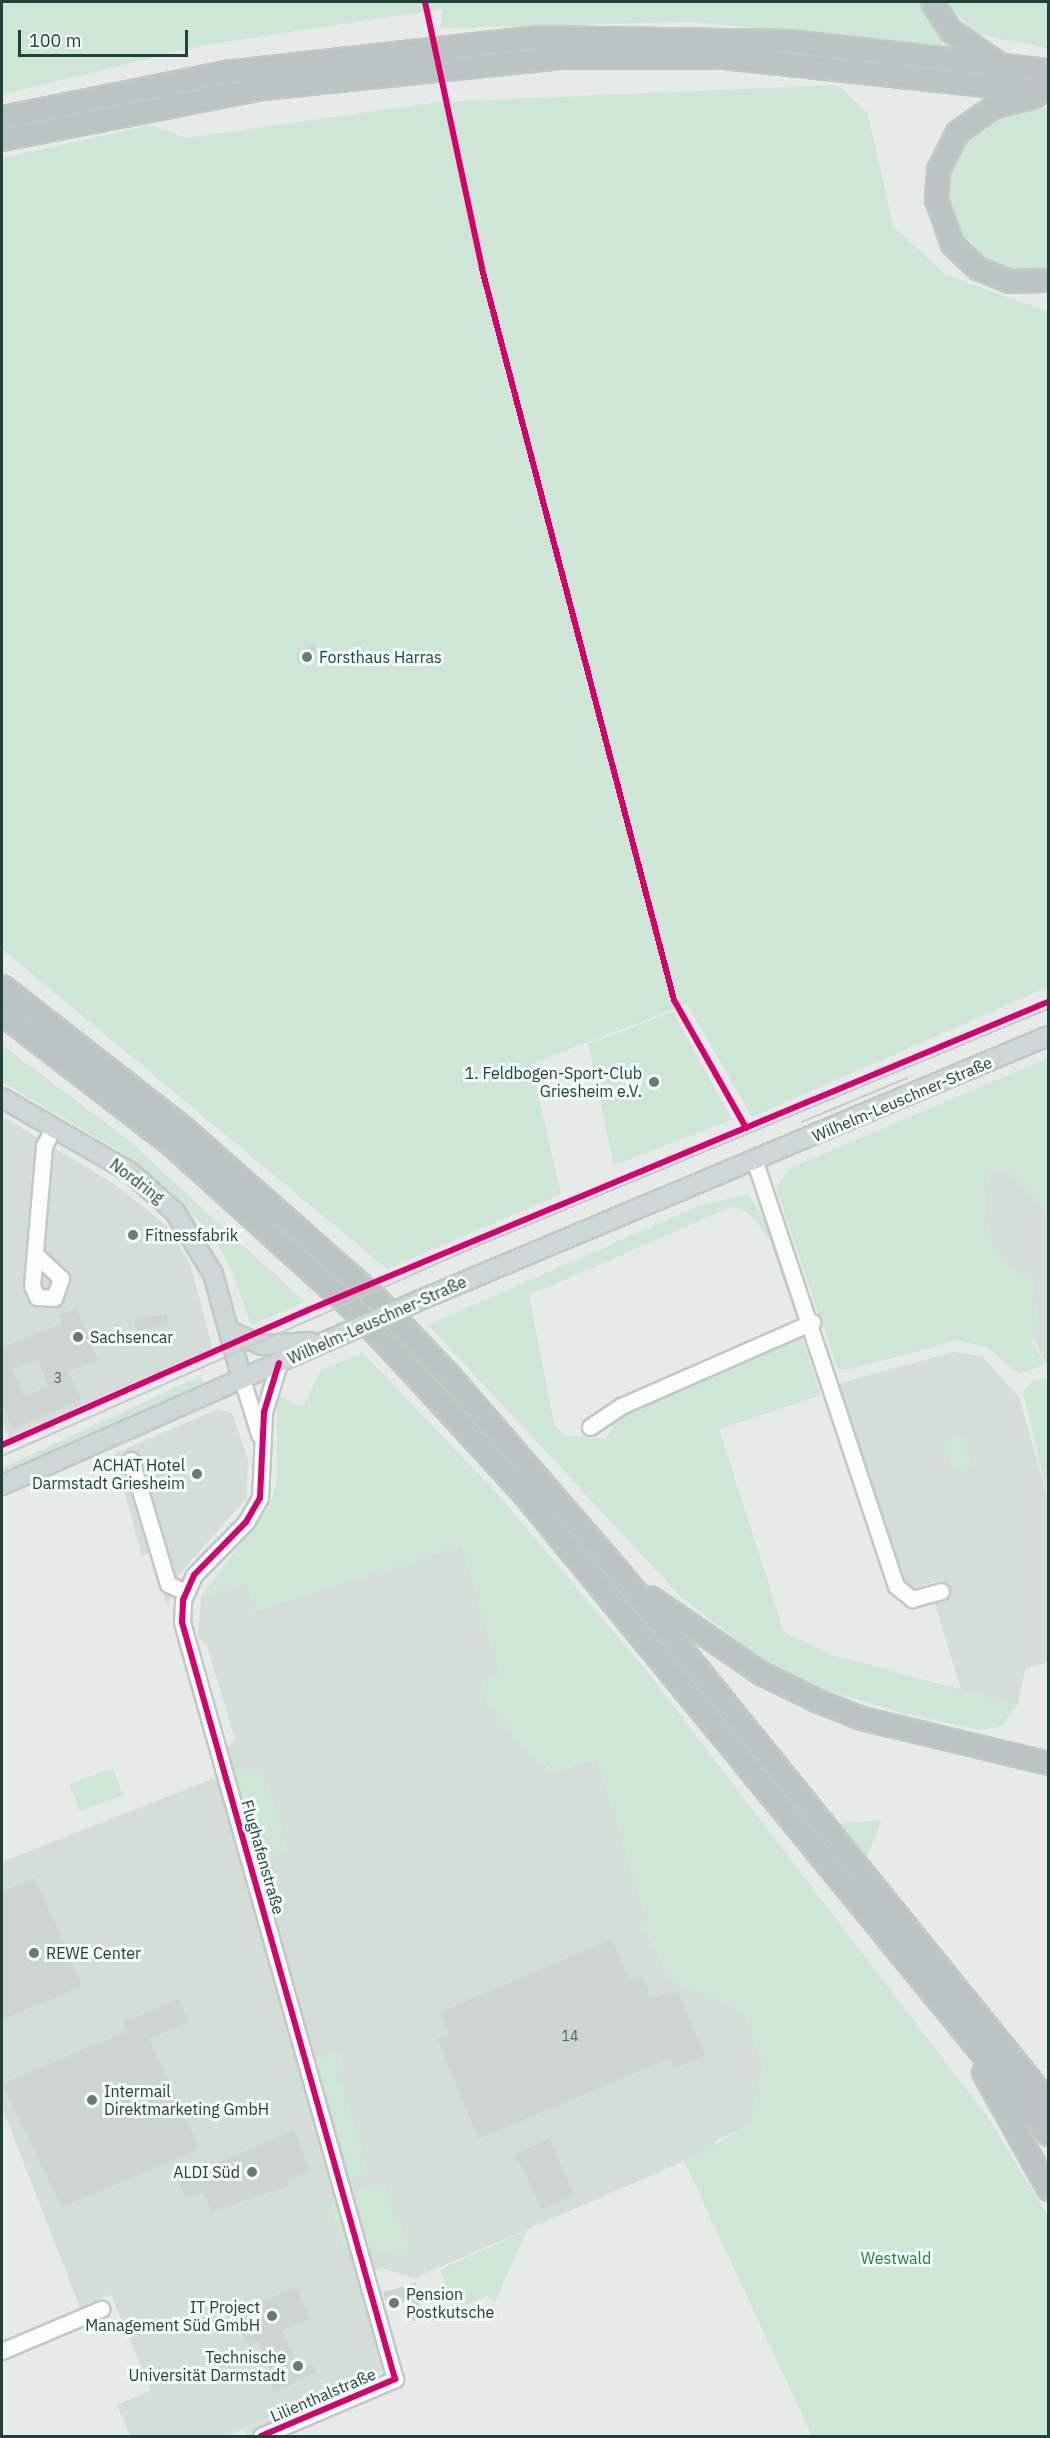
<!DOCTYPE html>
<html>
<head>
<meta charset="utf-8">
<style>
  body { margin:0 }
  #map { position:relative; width:1050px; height:2438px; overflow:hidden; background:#e6ebe9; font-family:"IBM Plex Sans",sans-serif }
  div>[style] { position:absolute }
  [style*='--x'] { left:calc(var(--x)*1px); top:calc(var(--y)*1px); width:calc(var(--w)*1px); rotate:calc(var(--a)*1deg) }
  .built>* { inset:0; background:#d3ded9 }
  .green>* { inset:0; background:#cde6d6; transform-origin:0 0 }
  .building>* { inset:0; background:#cdd4d2; transform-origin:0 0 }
  .roads { filter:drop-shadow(2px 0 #c3c8c6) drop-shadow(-2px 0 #c3c8c6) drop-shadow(0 2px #c3c8c6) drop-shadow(0 -2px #c3c8c6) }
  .minor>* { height:15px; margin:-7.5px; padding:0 7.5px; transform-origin:7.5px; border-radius:7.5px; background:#fbfcfc }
  .major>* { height:18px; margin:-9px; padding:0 9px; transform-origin:9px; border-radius:9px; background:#cdd7d5 }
  .highway>* { height:21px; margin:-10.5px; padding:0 10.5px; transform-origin:10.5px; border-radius:10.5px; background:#bac4c2 }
  .tram>* { height:1.5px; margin:-0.75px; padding:0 0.75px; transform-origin:0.75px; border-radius:0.75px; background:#c7ccca }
  .bridges { filter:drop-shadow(2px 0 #bdc7c4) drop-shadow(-2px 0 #bdc7c4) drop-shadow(0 2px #bdc7c4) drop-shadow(0 -2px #bdc7c4) }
  .major-bridge>* { height:18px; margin:-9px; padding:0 9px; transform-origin:9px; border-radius:9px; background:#cdd7d5 }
  .cycleway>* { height:6px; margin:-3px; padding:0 3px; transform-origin:3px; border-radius:3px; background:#d6006c }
  .dots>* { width:16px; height:16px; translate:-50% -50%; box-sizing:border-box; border:3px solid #f4faf7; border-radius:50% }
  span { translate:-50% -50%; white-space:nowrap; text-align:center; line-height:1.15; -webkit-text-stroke:6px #f4faf7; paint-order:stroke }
  .number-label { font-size:14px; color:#4c6761 }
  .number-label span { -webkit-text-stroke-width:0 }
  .poi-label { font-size:16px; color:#20423a }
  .left { translate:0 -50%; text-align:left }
  .right { translate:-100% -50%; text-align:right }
  .street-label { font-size:16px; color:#20423a }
  .park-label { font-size:16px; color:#267d4b }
  .frame { position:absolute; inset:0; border:3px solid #20423a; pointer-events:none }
  .scale { position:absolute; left:18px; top:30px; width:170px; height:27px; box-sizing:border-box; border:3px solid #20423a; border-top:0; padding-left:8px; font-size:18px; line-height:21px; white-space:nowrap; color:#20423a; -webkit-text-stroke:4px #f4faf7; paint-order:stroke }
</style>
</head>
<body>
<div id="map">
  <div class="built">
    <i style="clip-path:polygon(2px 1116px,117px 1186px,166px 1225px,190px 1264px,211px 1342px,211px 1349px,9px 1437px,2px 1420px)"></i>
    <i style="clip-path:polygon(991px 1169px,1005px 1169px,1048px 1213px,1048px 1370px,989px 1232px,984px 1205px)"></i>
    <i style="clip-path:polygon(953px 1352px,982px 1356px,1019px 1397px,1048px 1498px,1048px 1662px,1025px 1669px,1018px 1705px,962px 1692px,933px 1598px,942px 1595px,937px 1581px,904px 1592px,837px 1384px)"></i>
    <i style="clip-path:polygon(218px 1409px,232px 1413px,248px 1460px,247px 1498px,176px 1578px,168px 1607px,150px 1553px,142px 1556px,114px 1454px)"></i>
    <i style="clip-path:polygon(462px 1545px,500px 1675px,534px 1760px,555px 1772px,597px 1759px,646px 1917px,644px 1927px,670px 1979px,743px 2011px,763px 2063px,750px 2125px,715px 2141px,717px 2147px,415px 2278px,381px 2268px,361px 2274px,385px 2368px,227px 2436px,130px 2436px,117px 2405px,151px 2390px,111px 2295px,80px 2308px,2px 2107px,2px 1862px,232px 1771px,226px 1749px,235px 1739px,207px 1646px,198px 1638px,201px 1596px,246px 1582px,255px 1611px)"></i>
  </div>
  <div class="green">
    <i style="clip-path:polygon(2px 2px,925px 2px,956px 47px,692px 22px,441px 28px,442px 9px,204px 45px,2px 95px)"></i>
    <i style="clip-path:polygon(946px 2px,1048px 2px,1048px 48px,976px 34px)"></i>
    <i style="clip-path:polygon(837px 85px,867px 112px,894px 227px,945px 274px,1048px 312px,1048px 987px,752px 1117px,687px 1004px,531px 1064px,561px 1194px,387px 1269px,2px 949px,2px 158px,151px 125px,187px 138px,439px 102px)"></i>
    <i style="clip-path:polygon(1048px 108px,1048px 270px,1017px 272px,982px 257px,958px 233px,948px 206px,949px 172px,962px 143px,986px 121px,1021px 109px)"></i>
    <i style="clip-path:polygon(673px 1012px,732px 1120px,614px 1165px,588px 1044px)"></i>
    <i style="clip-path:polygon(2px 1045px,127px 1139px,305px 1302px,251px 1325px,232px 1271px,210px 1231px,128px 1156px,2px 1082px)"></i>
    <i style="clip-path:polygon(1048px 1058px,1048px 1213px,1005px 1169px,991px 1169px,984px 1205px,989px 1232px,1010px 1270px,1032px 1277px,1040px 1326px,1032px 1340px,1045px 1365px,1019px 1374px,989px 1349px,958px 1340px,848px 1370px,837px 1368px,776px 1188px,790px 1168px)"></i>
    <i style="clip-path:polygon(748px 1195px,768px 1224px,797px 1320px,769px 1238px,748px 1213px,734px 1206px,529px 1295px,554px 1424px,564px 1435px,605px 1439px,626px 1409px,801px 1334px,821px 1395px,719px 1429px,784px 1632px,832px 1655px,1018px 1705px,1001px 1726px,980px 1730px,905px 1714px,817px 1687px,767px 1663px,680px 1596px,428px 1325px,703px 1204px)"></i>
    <i style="clip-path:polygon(363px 1353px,495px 1491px,645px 1669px,989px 2119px,1048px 2216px,1048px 2436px,812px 2436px,684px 2161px,750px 2125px,763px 2063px,743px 2011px,670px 1980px,644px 1926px,646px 1917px,597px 1759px,556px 1771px,534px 1760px,487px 1705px,481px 1680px,500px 1675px,462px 1545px,254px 1611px,246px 1582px,201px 1596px,270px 1506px,277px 1480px,277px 1395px,303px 1407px,321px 1370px)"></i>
    <i style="clip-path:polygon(200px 1376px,203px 1383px,2px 1475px,2px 1468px)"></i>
    <i style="clip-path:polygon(1048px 1377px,1048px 1498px,1023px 1392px,1032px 1381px)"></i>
    <i style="clip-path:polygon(962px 1435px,972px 1467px,955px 1472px,944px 1443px)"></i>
    <i style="clip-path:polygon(245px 1767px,247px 1772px,263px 1767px,288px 1849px,258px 1858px,232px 1771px)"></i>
    <i style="left:113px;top:1768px;width:29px;height:46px;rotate:70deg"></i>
    <i style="clip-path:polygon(882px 1820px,866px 1859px,839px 1824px,843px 1823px)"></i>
    <i style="clip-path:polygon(339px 2052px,344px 2068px,335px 2071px,339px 2085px,343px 2086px,368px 2170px,376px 2169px,351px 2178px,316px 2059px)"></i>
    <i style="clip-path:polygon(384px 2183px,387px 2192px,414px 2256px,375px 2250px,368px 2242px,354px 2192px)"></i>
    <i style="clip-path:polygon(340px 2202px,352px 2245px,344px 2249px,329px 2207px)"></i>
    <i style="clip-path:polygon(527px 2230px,495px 2302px,487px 2296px,456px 2308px,440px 2270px)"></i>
    <i style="clip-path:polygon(385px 2368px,365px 2386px,248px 2436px,242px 2430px)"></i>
  </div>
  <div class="building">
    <i style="clip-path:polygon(314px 644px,317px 660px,299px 664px,296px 653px)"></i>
    <i style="clip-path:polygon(evenodd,76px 1308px,98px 1360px,69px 1372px,81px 1400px,12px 1429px,2px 1404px,2px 1348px,62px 1323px,59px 1315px,76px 1308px,38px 1359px,48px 1386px,24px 1396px,13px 1369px,38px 1359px)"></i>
    <i style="left:166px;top:1314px;width:12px;height:32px;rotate:81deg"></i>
    <i style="clip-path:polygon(35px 1878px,82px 1986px,2px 2020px,2px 1892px)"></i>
    <i style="clip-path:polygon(612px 1939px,629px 1980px,642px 1975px,651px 1998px,678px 1991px,705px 2056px,674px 2069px,670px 2058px,479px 2139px,437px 2039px,449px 2034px,440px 2012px)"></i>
    <i style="clip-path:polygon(179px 1999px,189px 2022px,149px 2039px,200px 2149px,62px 2207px,2px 2084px,127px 2031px,123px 2022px)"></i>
    <i style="clip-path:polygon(294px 2130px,310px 2171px,288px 2180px,290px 2185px,212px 2212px,203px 2192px,186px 2199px,178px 2180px)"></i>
    <i style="clip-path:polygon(549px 2138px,574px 2195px,541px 2209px,522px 2165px,512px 2156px)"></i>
    <i style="clip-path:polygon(416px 2283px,421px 2319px,409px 2322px,404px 2302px,387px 2307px,383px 2292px)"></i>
    <i style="clip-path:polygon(296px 2287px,310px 2319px,282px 2330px,299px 2369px,312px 2364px,315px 2372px,274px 2393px,269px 2380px,274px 2378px,258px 2341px,248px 2345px,234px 2313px)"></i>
  </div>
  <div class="roads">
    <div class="minor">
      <i style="--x:755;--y:1162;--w:447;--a:71.6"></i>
      <i style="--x:896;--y:1586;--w:21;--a:39"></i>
      <i style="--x:912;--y:1599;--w:30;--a:-15"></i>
      <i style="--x:35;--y:1254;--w:35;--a:43"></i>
      <i style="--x:61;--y:1278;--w:21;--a:109"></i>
      <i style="--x:54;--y:1298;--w:17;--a:-177"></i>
      <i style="--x:37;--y:1297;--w:12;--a:-114"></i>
      <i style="--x:32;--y:1286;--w:141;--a:-85.1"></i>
      <i style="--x:44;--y:1146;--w:20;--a:-63"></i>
      <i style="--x:242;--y:1379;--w:58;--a:72.8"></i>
      <i style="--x:590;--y:1427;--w:37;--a:-34"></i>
      <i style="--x:621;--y:1406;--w:209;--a:-23.7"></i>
      <i style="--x:131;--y:1460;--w:129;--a:73.4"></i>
      <i style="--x:168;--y:1584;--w:19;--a:25"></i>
      <i style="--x:2;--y:2351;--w:108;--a:-23"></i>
      <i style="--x:261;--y:2436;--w:146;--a:-23"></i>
      <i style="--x:395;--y:2379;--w:786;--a:-105.72"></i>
      <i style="--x:182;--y:1622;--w:22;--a:-87"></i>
      <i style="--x:183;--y:1600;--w:27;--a:-66"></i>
      <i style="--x:194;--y:1575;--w:74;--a:-45.5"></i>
      <i style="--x:246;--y:1522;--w:28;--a:-60"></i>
      <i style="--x:260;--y:1498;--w:86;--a:-87.3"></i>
      <i style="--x:264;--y:1412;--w:51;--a:-73"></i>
    </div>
    <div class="major">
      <i style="--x:2;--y:1098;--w:148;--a:30"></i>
      <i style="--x:130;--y:1172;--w:60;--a:41.6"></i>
      <i style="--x:175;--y:1212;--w:73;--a:58.5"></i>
      <i style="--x:213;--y:1274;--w:109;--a:74.6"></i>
      <i style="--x:418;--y:1301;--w:683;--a:-22.81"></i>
      <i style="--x:229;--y:1331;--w:36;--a:23"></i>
      <i style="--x:262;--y:1345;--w:49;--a:-3.5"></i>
      <i style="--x:2;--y:1485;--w:363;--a:-23.9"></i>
    </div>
    <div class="highway">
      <i style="--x:932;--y:2;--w:33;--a:57"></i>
      <i style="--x:950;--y:30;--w:55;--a:34.6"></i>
      <i style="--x:1035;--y:96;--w:42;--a:166.3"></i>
      <i style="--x:994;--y:106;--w:45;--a:144.9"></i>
      <i style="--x:957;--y:132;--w:42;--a:116.6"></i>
      <i style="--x:938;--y:170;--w:29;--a:94"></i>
      <i style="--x:936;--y:199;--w:48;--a:70.4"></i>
      <i style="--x:952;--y:244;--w:35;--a:44"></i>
      <i style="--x:977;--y:268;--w:35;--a:22"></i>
      <i style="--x:1010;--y:281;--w:38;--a:-2"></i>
      <i style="--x:2;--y:117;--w:227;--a:-11.4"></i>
      <i style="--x:225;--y:72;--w:314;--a:-6.4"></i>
      <i style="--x:537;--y:37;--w:252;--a:0.9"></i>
      <i style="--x:789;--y:41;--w:261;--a:6.4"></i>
      <i style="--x:2;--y:139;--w:265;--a:-11.1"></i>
      <i style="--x:262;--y:88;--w:303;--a:-5.9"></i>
      <i style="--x:563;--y:57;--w:160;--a:0"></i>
      <i style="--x:723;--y:57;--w:327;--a:6.1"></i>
      <i style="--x:2;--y:986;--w:232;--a:38"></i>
      <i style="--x:185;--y:1129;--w:255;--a:41.5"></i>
      <i style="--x:376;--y:1298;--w:108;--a:46.5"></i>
      <i style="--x:450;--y:1376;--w:268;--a:49.2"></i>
      <i style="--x:625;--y:1579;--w:673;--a:51.03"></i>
      <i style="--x:2;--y:1014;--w:215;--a:37.6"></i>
      <i style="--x:172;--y:1145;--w:247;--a:42.2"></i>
      <i style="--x:355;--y:1311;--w:85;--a:46.9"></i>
      <i style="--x:413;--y:1373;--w:164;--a:47.5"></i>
      <i style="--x:524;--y:1494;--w:827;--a:50.69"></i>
      <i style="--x:650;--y:1597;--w:135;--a:34.4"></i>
      <i style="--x:761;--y:1673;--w:61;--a:26.1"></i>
      <i style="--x:816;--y:1700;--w:48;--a:21.8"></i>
      <i style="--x:861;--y:1718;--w:192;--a:13.5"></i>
      <i style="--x:983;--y:2072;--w:134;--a:60.9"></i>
    </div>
  </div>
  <div class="tram">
    <i style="--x:802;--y:1122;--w:114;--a:-22.7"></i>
    <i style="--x:2;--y:1456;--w:510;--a:-23.85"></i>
    <i style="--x:468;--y:1250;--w:628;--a:-22.56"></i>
  </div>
  <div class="bridges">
    <div class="major-bridge">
      <i style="--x:334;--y:1338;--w:92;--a:-23.8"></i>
    </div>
  </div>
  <div class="cycleway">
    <i style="--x:425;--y:2;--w:273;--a:77.9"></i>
    <i style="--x:482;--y:269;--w:756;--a:75.28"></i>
    <i style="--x:674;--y:1000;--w:147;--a:60.6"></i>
    <i style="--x:2;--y:1445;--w:334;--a:-23.8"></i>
    <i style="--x:308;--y:1310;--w:802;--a:-22.6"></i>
    <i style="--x:261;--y:2436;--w:146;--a:-23"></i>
    <i style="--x:395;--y:2379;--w:786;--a:-105.72"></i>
    <i style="--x:182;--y:1622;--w:22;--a:-87"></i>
    <i style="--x:183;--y:1600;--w:27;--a:-66"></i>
    <i style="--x:194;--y:1575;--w:74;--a:-45.5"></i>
    <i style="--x:246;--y:1522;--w:28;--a:-60"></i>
    <i style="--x:260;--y:1498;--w:86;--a:-87.3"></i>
    <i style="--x:264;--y:1412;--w:51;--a:-73"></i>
  </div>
  <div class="dots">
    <i style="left:307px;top:657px;background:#657d77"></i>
    <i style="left:654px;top:1082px;background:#657d77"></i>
    <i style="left:133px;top:1235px;background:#657d77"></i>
    <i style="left:78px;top:1337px;background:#657d77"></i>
    <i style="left:197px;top:1474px;background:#657d77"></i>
    <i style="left:34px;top:1953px;background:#657d77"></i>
    <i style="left:92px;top:2100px;background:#657d77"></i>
    <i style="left:252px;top:2172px;background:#657d77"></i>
    <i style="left:394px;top:2303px;background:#657d77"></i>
    <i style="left:272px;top:2316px;background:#657d77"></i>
    <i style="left:298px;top:2366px;background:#657d77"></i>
  </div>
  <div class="number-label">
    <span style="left:58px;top:1378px">3</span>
    <span style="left:570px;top:2036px">14</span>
  </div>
  <div class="poi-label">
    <span class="left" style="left:319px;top:657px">Forsthaus Harras</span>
    <span class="right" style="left:642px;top:1082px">1. Feldbogen-Sport-Club<br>Griesheim e.V.</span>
    <span class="left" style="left:145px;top:1235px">Fitnessfabrik</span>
    <span class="left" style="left:90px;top:1337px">Sachsencar</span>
    <span class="right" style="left:185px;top:1474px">ACHAT Hotel<br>Darmstadt Griesheim</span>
    <span class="left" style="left:46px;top:1953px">REWE Center</span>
    <span class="left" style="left:104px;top:2100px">Intermail<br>Direktmarketing GmbH</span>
    <span class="right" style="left:240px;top:2172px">ALDI Süd</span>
    <span class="left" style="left:406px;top:2303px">Pension<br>Postkutsche</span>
    <span class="right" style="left:260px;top:2316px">IT Project<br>Management Süd GmbH</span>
    <span class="right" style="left:286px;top:2366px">Technische<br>Universität Darmstadt</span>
  </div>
  <div class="street-label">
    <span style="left:902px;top:1099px;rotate:-23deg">Wilhelm-Leuschner-Straße</span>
    <span style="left:137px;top:1181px;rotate:37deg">Nordring</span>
    <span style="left:377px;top:1320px;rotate:-24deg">Wilhelm-Leuschner-Straße</span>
    <span style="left:263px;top:1857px;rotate:74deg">Flughafenstraße</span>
    <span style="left:323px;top:2395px;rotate:-23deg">Lilienthalstraße</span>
  </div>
  <div class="park-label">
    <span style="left:896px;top:2258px">Westwald</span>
  </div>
  <div class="frame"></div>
  <div class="scale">100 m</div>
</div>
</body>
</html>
